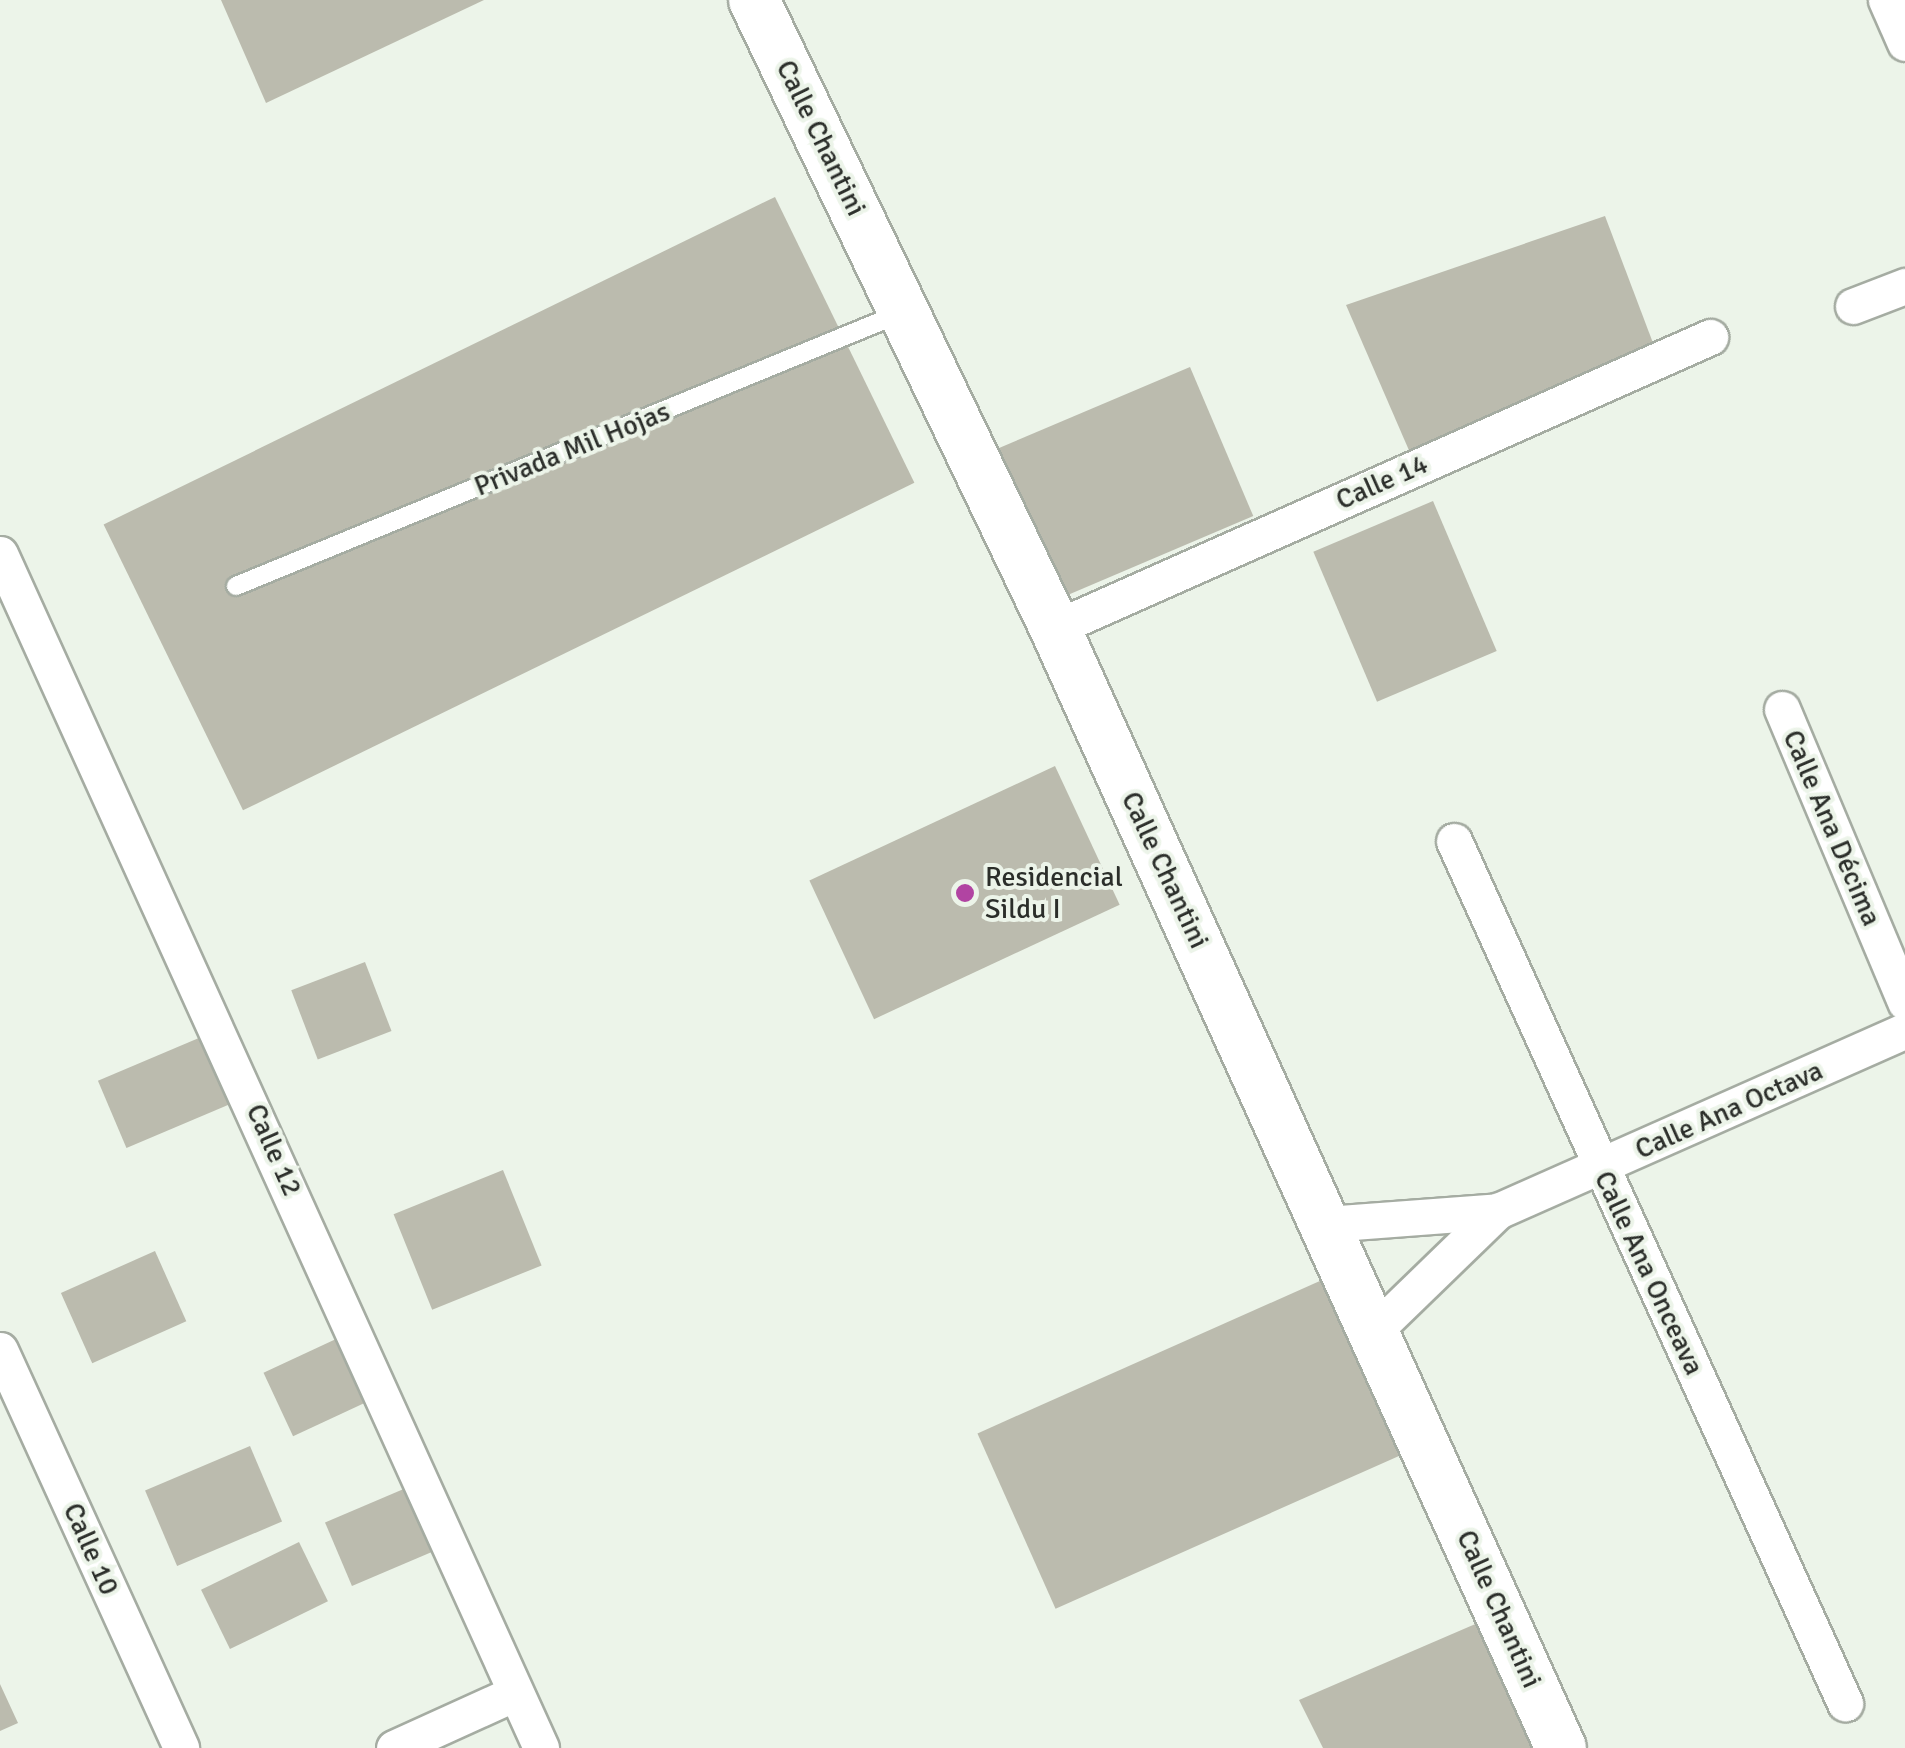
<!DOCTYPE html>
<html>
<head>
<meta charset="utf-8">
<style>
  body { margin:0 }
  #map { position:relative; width:1905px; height:1748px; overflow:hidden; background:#ecf4e9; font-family:Signika,sans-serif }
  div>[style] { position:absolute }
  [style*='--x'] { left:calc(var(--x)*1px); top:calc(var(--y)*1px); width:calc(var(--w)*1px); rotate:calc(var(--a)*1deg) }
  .building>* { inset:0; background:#bbbbae; transform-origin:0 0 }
  .roads { filter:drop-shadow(2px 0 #a5aca2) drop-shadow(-2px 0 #a5aca2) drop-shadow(0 2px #a5aca2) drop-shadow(0 -2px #a5aca2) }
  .lane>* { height:18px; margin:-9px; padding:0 9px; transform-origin:9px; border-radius:9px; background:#fff }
  .street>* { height:35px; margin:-17.5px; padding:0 17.5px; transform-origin:17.5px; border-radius:17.5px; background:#fff }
  .secondary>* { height:50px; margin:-25px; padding:0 25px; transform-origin:25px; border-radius:25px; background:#fff }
  .dots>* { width:28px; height:28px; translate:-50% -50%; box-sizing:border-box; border:5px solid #ecf4e9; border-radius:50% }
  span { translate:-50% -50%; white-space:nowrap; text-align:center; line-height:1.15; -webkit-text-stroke:8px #ecf4e9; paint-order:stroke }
  .street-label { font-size:28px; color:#2b2e2a }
  .poi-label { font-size:28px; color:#2b2e2a }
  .left { translate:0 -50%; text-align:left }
</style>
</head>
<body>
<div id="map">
  <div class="building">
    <i style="clip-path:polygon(221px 0,484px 0,266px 103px)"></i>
    <i style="left:775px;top:197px;width:318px;height:747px;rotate:64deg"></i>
    <i style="clip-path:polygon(1605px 216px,1653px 343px,1411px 455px,1346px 305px)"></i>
    <i style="left:1190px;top:367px;width:162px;height:208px;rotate:67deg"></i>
    <i style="left:1433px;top:501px;width:163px;height:130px;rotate:67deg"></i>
    <i style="left:1055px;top:766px;width:153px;height:271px;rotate:65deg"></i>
    <i style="left:365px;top:962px;width:74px;height:79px;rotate:69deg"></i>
    <i style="left:213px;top:1032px;width:73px;height:125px;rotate:67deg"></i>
    <i style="left:503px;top:1170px;width:103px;height:118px;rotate:68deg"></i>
    <i style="left:155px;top:1251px;width:77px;height:103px;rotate:66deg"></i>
    <i style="left:1331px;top:1276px;width:192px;height:387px;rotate:66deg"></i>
    <i style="left:336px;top:1339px;width:70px;height:80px;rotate:65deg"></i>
    <i style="left:250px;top:1446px;width:82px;height:114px;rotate:67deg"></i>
    <i style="left:406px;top:1488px;width:69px;height:88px;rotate:67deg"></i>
    <i style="left:299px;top:1542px;width:66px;height:109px;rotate:64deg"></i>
    <i style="clip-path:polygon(1480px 1622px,1537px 1748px,1323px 1748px,1299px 1700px)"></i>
    <i style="clip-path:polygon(0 1684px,18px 1723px,0 1731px)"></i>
  </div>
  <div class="roads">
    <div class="lane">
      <i style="--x:236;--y:586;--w:719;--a:-22.32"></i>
    </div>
    <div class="street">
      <i style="--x:1886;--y:0;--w:47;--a:66.2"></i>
      <i style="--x:1853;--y:306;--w:56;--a:-21"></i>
      <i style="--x:0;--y:554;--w:1311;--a:65.62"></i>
      <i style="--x:1055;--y:628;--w:717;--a:-23.95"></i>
      <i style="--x:1782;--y:709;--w:318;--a:67.2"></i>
      <i style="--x:1454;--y:841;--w:947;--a:65.6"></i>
      <i style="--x:1327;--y:1224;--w:171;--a:-4.3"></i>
      <i style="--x:1498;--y:1211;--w:445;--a:-23.9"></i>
      <i style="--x:1374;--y:1331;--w:173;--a:-44.1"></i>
      <i style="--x:0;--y:1350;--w:437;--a:65.5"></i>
      <i style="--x:394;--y:1748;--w:133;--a:-24.4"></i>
    </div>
    <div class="secondary">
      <i style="--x:754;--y:0;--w:696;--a:64.39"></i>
      <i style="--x:1055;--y:628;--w:1229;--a:65.69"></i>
    </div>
  </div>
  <div class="dots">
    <i style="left:965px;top:893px;background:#b144a2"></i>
  </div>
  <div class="street-label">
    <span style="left:821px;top:138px;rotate:64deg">Calle Chantini</span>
    <span style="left:572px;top:449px;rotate:-22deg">Privada Mil Hojas</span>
    <span style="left:1382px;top:482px;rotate:-24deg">Calle 14</span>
    <span style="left:1832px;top:828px;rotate:67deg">Calle Ana Décima</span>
    <span style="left:1165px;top:870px;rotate:65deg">Calle Chantini</span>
    <span style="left:1729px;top:1110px;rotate:-24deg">Calle Ana Octava</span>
    <span style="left:274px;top:1150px;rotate:66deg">Calle 12</span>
    <span style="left:1649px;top:1273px;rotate:65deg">Calle Ana Onceava</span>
    <span style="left:91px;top:1549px;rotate:66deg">Calle 10</span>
    <span style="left:1499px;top:1609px;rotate:66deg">Calle Chantini</span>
  </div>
  <div class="poi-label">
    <span class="left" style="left:985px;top:893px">Residencial<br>Sildu I</span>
  </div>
</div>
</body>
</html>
